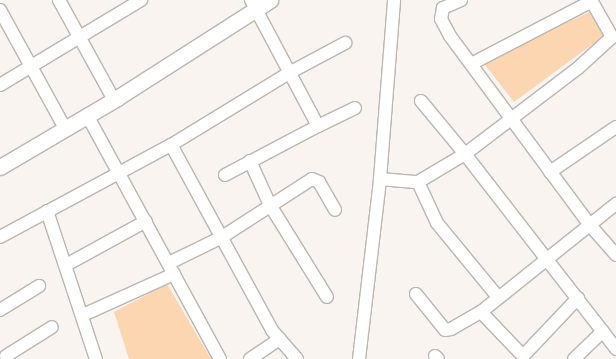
<!DOCTYPE html>
<html>
<head>
<meta charset="utf-8">
<style>
  body { margin:0 }
  #map { position:relative; width:616px; height:359px; overflow:hidden; background:#f9f4ef; font-family:"PT Serif",serif }
  div>[style] { position:absolute }
  [style*='--x'] { left:calc(var(--x)*1px); top:calc(var(--y)*1px); width:calc(var(--w)*1px); rotate:calc(var(--a)*1deg) }
  .green>* { inset:0; background:#fcd6b1 }
  .roads { filter:drop-shadow(1px 0 #bab6b1) drop-shadow(-1px 0 #bab6b1) drop-shadow(0 1px #bab6b1) drop-shadow(0 -1px #bab6b1) }
  .minor>* { height:12px; margin:-6px; padding:0 6px; transform-origin:6px; border-radius:6px; background:#fff }
  .tertiary>* { height:15px; margin:-7.5px; padding:0 7.5px; transform-origin:7.5px; border-radius:7.5px; background:#fff }
  span { translate:-50% -50%; white-space:nowrap; text-align:center; line-height:1.15; -webkit-text-stroke:3px #fff; paint-order:stroke }
</style>
</head>
<body>
<div id="map">
  <div class="green">
    <i style="clip-path:polygon(594px 10px,605px 35px,514px 102px,482px 61px)"></i>
    <i style="clip-path:polygon(167px 284px,211px 359px,129px 359px,114px 312px)"></i>
  </div>
  <div class="roads">
    <div class="minor">
      <i style="--x:59;--y:0;--w:114;--a:61.2"></i>
      <i style="--x:461;--y:0;--w:20;--a:156"></i>
      <i style="--x:443;--y:8;--w:11;--a:100"></i>
      <i style="--x:441;--y:19;--w:19;--a:62"></i>
      <i style="--x:450;--y:36;--w:234;--a:53.5"></i>
      <i style="--x:589;--y:224;--w:41;--a:48.9"></i>
      <i style="--x:591;--y:0;--w:43;--a:60.4"></i>
      <i style="--x:612;--y:37;--w:46;--a:137.6"></i>
      <i style="--x:578;--y:68;--w:142;--a:142.7"></i>
      <i style="--x:465;--y:154;--w:247;--a:52.2"></i>
      <i style="--x:0;--y:10;--w:135;--a:61.2"></i>
      <i style="--x:473;--y:63;--w:134;--a:-27.5"></i>
      <i style="--x:0;--y:85;--w:165;--a:-31.1"></i>
      <i style="--x:87;--y:115;--w:278;--a:61.4"></i>
      <i style="--x:318;--y:126;--w:41;--a:-25.9"></i>
      <i style="--x:250;--y:161;--w:48;--a:65.6"></i>
      <i style="--x:270;--y:205;--w:108;--a:58.2"></i>
      <i style="--x:550;--y:172;--w:80;--a:-34.3"></i>
      <i style="--x:225;--y:175;--w:105;--a:-27.8"></i>
      <i style="--x:318;--y:126;--w:143;--a:-118"></i>
      <i style="--x:380;--y:179;--w:38;--a:5"></i>
      <i style="--x:418;--y:182;--w:55;--a:-30.8"></i>
      <i style="--x:465;--y:154;--w:69;--a:-129.7"></i>
      <i style="--x:418;--y:182;--w:45;--a:65.1"></i>
      <i style="--x:437;--y:223;--w:96;--a:50.5"></i>
      <i style="--x:47;--y:211;--w:156;--a:71.7"></i>
      <i style="--x:0;--y:237;--w:194;--a:-28.3"></i>
      <i style="--x:169;--y:263;--w:59;--a:-26.1"></i>
      <i style="--x:222;--y:237;--w:107;--a:-32.8"></i>
      <i style="--x:312;--y:179;--w:8;--a:23"></i>
      <i style="--x:319;--y:182;--w:32;--a:60"></i>
      <i style="--x:66;--y:265;--w:91;--a:-28.8"></i>
      <i style="--x:416;--y:294;--w:46;--a:51.1"></i>
      <i style="--x:445;--y:330;--w:6;--a:-9"></i>
      <i style="--x:451;--y:329;--w:34;--a:-30"></i>
      <i style="--x:481;--y:312;--w:173;--a:-38.7"></i>
      <i style="--x:0;--y:310;--w:46;--a:-31.6"></i>
      <i style="--x:481;--y:312;--w:61;--a:46.3"></i>
      <i style="--x:523;--y:356;--w:80;--a:-46.5"></i>
      <i style="--x:83;--y:315;--w:100;--a:-24.3"></i>
      <i style="--x:6;--y:356;--w:54;--a:-32.2"></i>
      <i style="--x:435;--y:356;--w:4;--a:45"></i>
      <i style="--x:250;--y:359;--w:36;--a:-34"></i>
      <i style="--x:297;--y:359;--w:38;--a:-131"></i>
      <i style="--x:272;--y:330;--w:211;--a:-118.6"></i>
      <i style="--x:171;--y:145;--w:138;--a:-31.4"></i>
      <i style="--x:289;--y:73;--w:64;--a:-28.2"></i>
      <i style="--x:359;--y:359;--w:181;--a:-83.3"></i>
      <i style="--x:380;--y:179;--w:180;--a:-85.5"></i>
      <i style="--x:574;--y:359;--w:40;--a:-44"></i>
    </div>
    <div class="tertiary">
      <i style="--x:0;--y:167;--w:136;--a:-30.5"></i>
      <i style="--x:117;--y:98;--w:182;--a:-32.6"></i>
    </div>
  </div>
</div>
</body>
</html>
